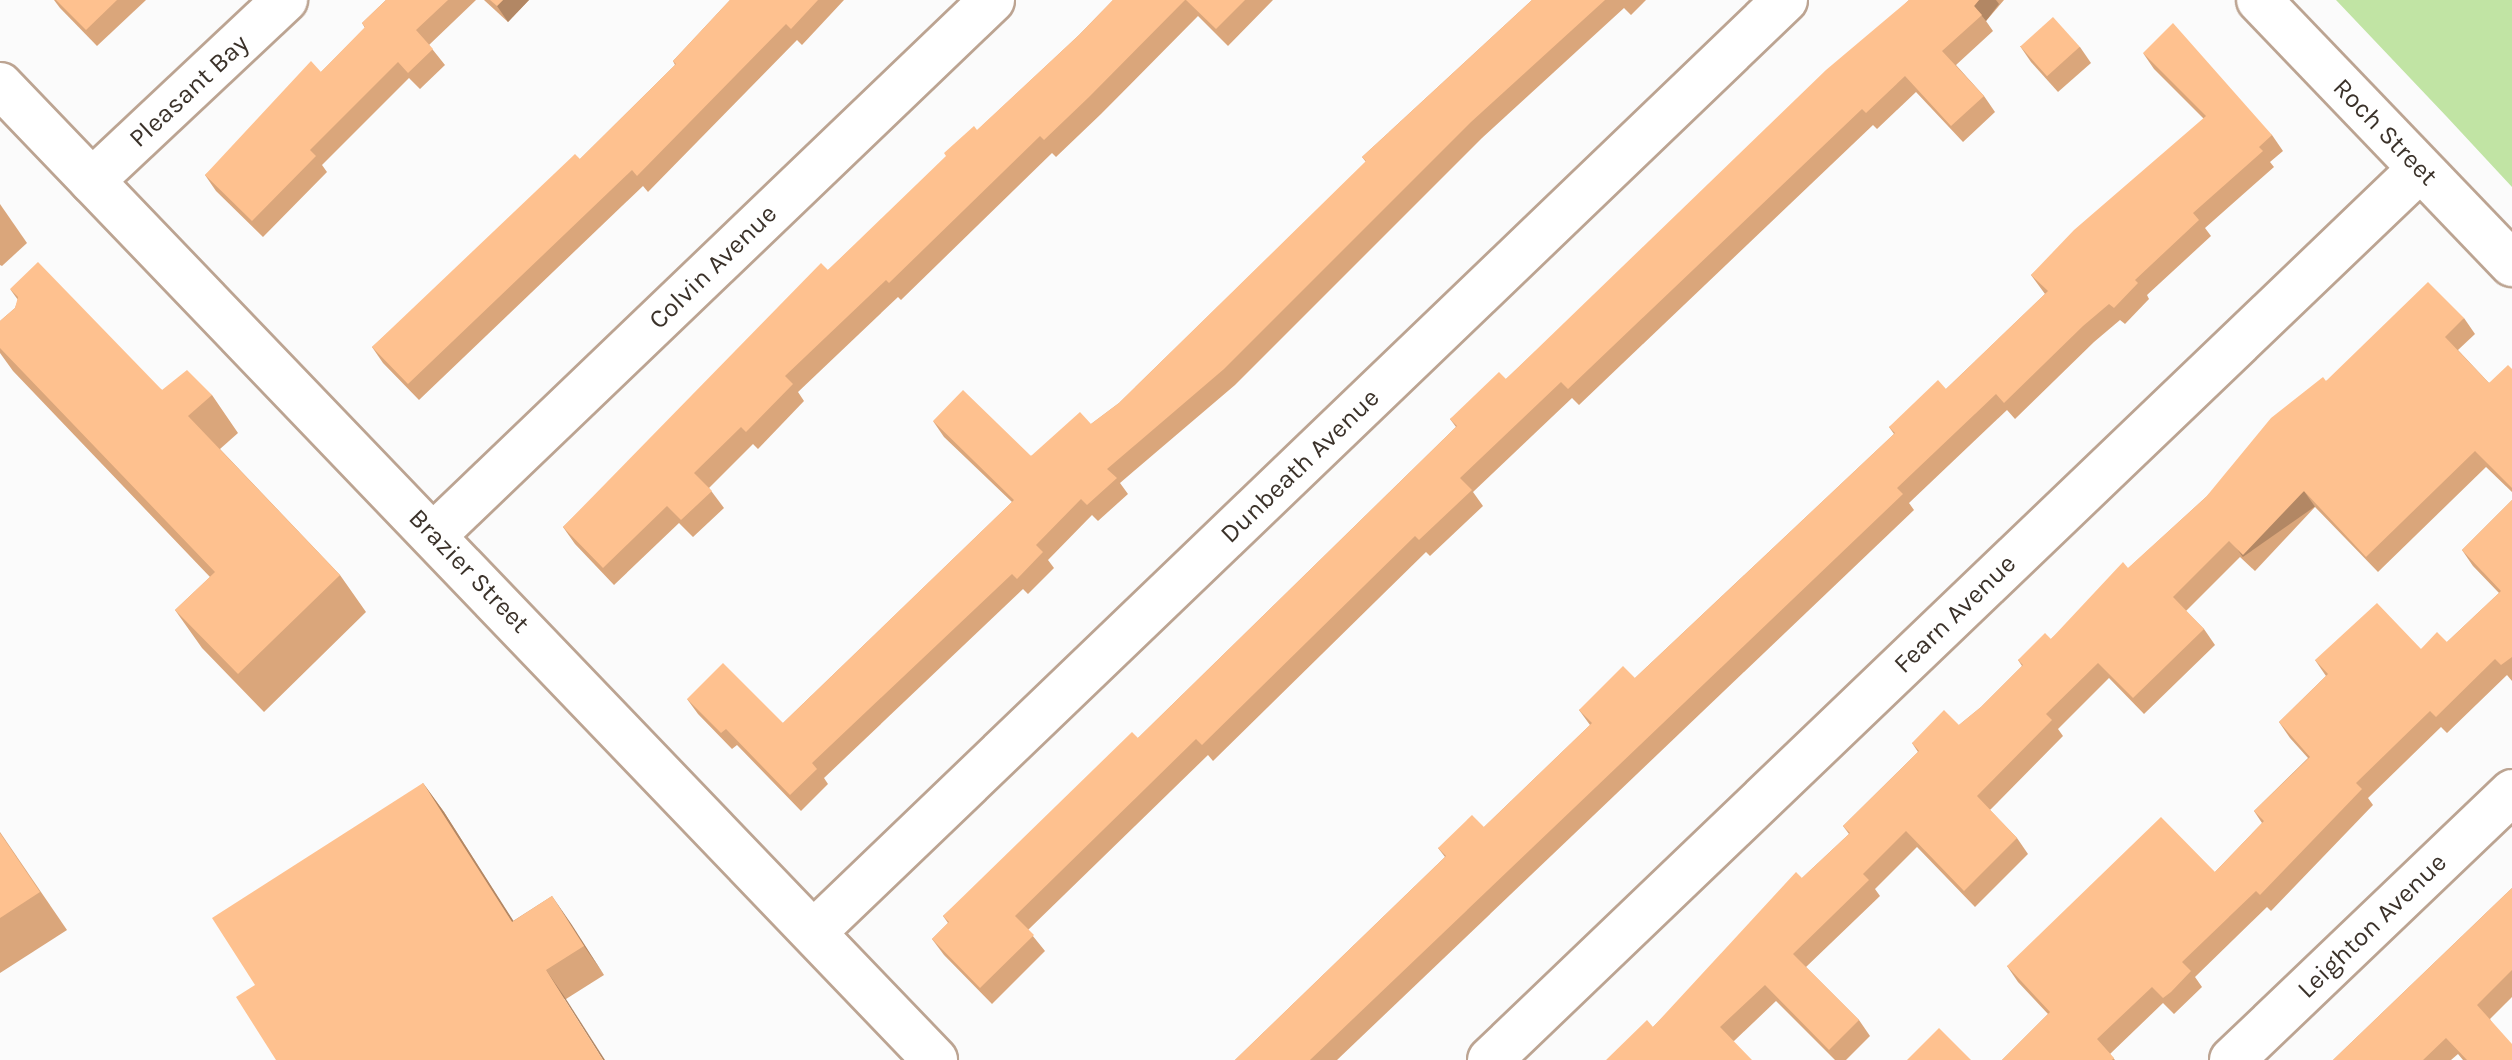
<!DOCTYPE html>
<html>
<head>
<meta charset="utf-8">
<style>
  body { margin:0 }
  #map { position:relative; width:2512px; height:1060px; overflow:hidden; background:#fbfbfb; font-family:Karla,sans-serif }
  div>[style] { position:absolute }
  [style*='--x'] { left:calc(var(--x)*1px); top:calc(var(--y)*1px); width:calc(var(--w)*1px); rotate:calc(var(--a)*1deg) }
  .green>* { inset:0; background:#c1e4a4 }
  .roads { filter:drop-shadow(2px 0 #bca492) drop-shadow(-2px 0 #bca492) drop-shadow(0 2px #bca492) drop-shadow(0 -2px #bca492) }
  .minor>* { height:44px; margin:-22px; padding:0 22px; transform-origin:22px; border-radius:22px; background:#fff }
  .wall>* { inset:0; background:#daa67b }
  .shaded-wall>* { inset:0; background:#b28764; transform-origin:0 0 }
  .building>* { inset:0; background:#fec18f; transform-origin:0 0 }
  span { translate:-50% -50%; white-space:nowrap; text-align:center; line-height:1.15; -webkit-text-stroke:8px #fff; paint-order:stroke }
  .street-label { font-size:26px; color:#3b322a }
</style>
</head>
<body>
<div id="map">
  <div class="green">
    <i style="clip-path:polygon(2336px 0,2512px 0,2512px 187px,2447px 117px)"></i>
  </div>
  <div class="roads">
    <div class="minor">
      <i style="--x:2259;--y:0;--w:366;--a:46.2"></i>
      <i style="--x:0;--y:85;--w:1351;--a:46.2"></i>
      <i style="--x:92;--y:181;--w:265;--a:-43.2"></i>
      <i style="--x:434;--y:535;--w:773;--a:-43.79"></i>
      <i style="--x:814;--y:932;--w:1346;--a:-43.83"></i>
      <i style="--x:1490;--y:1060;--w:1288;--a:-43.77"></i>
      <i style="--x:2232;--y:1060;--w:388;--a:-43.7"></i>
    </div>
  </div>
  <div class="wall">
    <i style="clip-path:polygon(54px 0,146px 0,97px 46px,60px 8px)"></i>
    <i style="clip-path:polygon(386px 0,476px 0,429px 45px,445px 65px,420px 89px,409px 78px,322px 165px,327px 172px,263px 237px,216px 191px,205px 175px,321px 72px,365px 28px,362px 23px)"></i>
    <i style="clip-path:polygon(484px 0,529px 0,508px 22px)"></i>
    <i style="clip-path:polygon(730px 0,844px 0,802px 45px,797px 40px,648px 192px,643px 186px,419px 400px,383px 363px,372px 347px,580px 159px,675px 65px,673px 61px)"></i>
    <i style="clip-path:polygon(1113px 0,1273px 0,1228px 46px,1198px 16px,1101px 114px,1056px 157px,1052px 153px,901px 300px,898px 297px,798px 392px,804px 401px,758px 449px,753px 444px,709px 488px,724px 508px,693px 537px,679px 523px,614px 585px,575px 544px,563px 527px,828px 270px,1079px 35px)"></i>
    <i style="clip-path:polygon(1532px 0,1646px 0,1631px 15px,1624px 8px,1482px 138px,1235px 385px,1120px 483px,1128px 494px,1098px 521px,1092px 515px,1048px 560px,1054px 568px,1028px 594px,1023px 589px,824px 778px,828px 784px,801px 811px,737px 745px,732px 749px,698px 714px,687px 699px,783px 723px,1012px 502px,944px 437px,933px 421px,1031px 456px,1091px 424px,1119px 403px,1366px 162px,1362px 157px)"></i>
    <i style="clip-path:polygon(1909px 0,2004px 0,1986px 21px,1993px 31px,1956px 65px,1984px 96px,1995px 112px,1963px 142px,1916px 92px,1877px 129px,1873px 125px,1579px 405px,1572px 398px,1473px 492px,1483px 506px,1430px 556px,1426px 552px,1213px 761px,1208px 755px,1028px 930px,1045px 951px,992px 1004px,944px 955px,932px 939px,948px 923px,943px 916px,1138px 738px,1456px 427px,1450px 419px,1506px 379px)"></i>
    <i style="clip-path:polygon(2020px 46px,2080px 47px,2091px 63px,2058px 92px,2031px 62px)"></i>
    <i style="clip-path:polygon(2143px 53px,2272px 135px,2283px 151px,2270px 162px,2274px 167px,2205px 228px,2211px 236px,2147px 295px,2149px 299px,2125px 324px,2120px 320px,2094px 342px,2015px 419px,2007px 410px,1909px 503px,1914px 510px,1337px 1060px,1235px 1060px,1445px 857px,1438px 848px,1484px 827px,1590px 725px,1579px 710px,1635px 678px,1894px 434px,1889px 427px,1946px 389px,2045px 294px,2031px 275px,2204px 119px,2154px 69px)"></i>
    <i style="clip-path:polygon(0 204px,27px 243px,2px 266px,0 265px)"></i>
    <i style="clip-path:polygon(10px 289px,162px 390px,212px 395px,238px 433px,220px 449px,340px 575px,366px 612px,264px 712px,202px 648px,175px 610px,210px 577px,13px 371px,0 353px,0 321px,15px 308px,18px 300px)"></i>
    <i style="clip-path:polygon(2464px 318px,2475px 334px,2458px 350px,2489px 383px,2512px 369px,2512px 492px,2486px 467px,2378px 572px,2315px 507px,2255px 571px,2240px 557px,2186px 611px,2204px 629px,2215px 645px,2144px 714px,2109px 678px,2058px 729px,2063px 736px,1990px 810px,2017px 838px,2028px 854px,1975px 907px,1917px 847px,1875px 889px,1880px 896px,1806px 967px,1859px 1020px,1870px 1036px,1846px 1060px,1835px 1060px,1776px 1001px,1734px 1041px,1653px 1027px,1802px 878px,1849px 834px,1843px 826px,1918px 752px,1912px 743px,1959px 725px,1981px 707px,2022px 666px,2018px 660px,2051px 639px,2206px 497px,2326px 381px)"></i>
    <i style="clip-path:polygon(2512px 500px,2512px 681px,2507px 675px,2447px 733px,2441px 727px,2368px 798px,2373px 805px,2271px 911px,2267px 907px,2195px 977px,2202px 987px,2174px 1014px,2163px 1003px,2110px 1054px,2115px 1060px,2002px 1060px,2048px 1014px,2018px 982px,2007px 966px,2215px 872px,2262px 823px,2254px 811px,2308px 758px,2290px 738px,2279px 722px,2326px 676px,2315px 660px,2421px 649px,2447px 642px,2499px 593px,2473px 566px,2462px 550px)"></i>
    <i style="clip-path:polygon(423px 783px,444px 812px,513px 921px,552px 896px,604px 975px,566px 999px,255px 985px)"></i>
    <i style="clip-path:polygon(0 832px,67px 930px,0 973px)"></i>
    <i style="clip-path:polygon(2512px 888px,2512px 997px,2490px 1019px,2512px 1060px,2463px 1060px,2458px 1054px,2451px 1060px,2333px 1060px)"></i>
  </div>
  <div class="shaded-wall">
    <i style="clip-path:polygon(503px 0,529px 0,508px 22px,497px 6px)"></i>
    <i style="clip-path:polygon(1979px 0,1996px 0,1999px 4px,1986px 21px,1974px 6px)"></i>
    <i style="left:2304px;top:491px;width:19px;height:88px;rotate:55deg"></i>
    <i style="clip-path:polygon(423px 783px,444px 812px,532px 950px,512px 922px)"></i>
    <i style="clip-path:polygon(552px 896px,572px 925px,604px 975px,584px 946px)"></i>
    <i style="clip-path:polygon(546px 970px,566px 999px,605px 1060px,603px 1060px)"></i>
  </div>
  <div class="building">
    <i style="clip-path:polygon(56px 0,117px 0,86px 30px)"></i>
    <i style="clip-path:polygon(386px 0,448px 0,416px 30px,433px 49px,408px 73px,398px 62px,310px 150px,316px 156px,252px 221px,205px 175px,311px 61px,321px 72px,365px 27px,362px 23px)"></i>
    <i style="clip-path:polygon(490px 0,503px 0,497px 6px)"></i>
    <i style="clip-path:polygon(730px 0,818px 0,791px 29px,786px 24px,637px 176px,632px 170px,408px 384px,372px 347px,575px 154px,580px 159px,676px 64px,673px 61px)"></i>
    <i style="clip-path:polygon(1113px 0,1185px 0,1089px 97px,1044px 140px,1040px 136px,889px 283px,886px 280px,785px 376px,793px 384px,746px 432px,741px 427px,694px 473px,712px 491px,681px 520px,667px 506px,603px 568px,563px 527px,821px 263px,828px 270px,946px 156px,944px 153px,974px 126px,977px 130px,1079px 35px)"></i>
    <i style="clip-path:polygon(1186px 0,1245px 0,1216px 29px)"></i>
    <i style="clip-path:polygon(1532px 0,1605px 0,1471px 122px,1224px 369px,1107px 469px,1117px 478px,1087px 505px,1081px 499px,1036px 545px,1043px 552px,1017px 579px,1012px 574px,812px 763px,817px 769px,790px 795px,726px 729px,721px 733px,687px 699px,723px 663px,783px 723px,1014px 500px,933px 421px,963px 390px,1031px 456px,1080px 412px,1091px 424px,1119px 403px,1366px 161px,1362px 157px)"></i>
    <i style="clip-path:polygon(1909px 0,1979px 0,1974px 6px,1982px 15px,1942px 51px,1984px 96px,1951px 126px,1905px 76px,1866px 113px,1862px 109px,1568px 389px,1561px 382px,1460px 478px,1472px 490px,1419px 540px,1415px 536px,1202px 745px,1196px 739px,1015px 916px,1034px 935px,980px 988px,932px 939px,949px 922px,943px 916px,1132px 732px,1138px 738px,1457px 426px,1450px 419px,1499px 372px,1506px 379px,1826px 70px)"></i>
    <i style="left:2053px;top:17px;width:40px;height:44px;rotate:48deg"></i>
    <i style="clip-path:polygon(2173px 23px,2272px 135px,2259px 147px,2263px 151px,2193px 213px,2199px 220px,2135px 280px,2138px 283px,2114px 308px,2109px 304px,2083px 326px,2004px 403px,1996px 394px,1897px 488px,1903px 494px,1310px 1060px,1235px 1060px,1446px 856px,1438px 848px,1472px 815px,1484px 827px,1592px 723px,1579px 710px,1623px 666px,1635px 678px,1895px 433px,1889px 427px,1938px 380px,1946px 389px,2048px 291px,2031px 275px,2074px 230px,2206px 116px,2143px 53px)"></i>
    <i style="clip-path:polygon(38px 262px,162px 390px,187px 370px,212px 395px,188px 416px,340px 575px,238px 674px,175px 610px,215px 572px,0 348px,0 321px,15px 308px,18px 297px,10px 289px)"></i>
    <i style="clip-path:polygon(2428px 282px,2464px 318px,2445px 337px,2489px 383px,2508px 365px,2512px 369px,2512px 488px,2475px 451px,2366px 557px,2304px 491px,2243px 555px,2229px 541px,2173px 597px,2204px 629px,2133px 698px,2098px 663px,2046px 714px,2052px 720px,1977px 796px,2017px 838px,1964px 891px,1906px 831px,1863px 874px,1869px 880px,1793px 954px,1859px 1020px,1829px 1050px,1765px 985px,1720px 1027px,1752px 1060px,1606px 1060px,1647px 1020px,1653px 1027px,1796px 872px,1802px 878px,1850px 833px,1843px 826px,1919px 751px,1912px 743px,1944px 710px,1959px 725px,1981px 707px,2023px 665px,2018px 660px,2045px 633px,2051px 639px,2123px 562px,2128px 568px,2206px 497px,2271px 418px,2323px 377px,2326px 381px)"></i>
    <i style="clip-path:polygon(2512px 500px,2512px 657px,2501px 665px,2495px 659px,2436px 717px,2430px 711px,2356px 783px,2362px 789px,2260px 895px,2256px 891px,2182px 962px,2191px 971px,2171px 992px,2163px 998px,2152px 987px,2097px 1039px,2114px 1058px,2112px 1060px,2002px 1060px,2050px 1012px,2007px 966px,2161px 817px,2215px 872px,2264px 821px,2254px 811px,2310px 757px,2279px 722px,2328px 674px,2315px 660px,2377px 603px,2421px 649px,2437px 632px,2447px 642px,2501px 591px,2462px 550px)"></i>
    <i style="clip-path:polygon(423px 783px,512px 922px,552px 896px,584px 946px,546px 970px,603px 1060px,276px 1060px,236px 997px,255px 985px,212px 918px)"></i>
    <i style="clip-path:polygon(0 833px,40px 892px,0 918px)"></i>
    <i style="clip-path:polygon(2512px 888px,2512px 970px,2477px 1005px,2512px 1044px,2512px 1060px,2467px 1060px,2446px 1038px,2423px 1060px,2333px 1060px)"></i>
    <i style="clip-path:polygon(1939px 1028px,1971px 1060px,1907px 1060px)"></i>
  </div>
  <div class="street-label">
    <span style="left:189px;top:91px;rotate:-43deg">Pleasant Bay</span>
    <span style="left:2385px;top:132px;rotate:46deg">Roch Street</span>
    <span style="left:713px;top:267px;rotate:-44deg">Colvin Avenue</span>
    <span style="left:1300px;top:466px;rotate:-44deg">Dunbeath Avenue</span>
    <span style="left:469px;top:571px;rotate:46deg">Brazier Street</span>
    <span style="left:1955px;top:614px;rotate:-44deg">Fearn Avenue</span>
    <span style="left:2372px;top:926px;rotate:-44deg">Leighton Avenue</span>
  </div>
</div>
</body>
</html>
